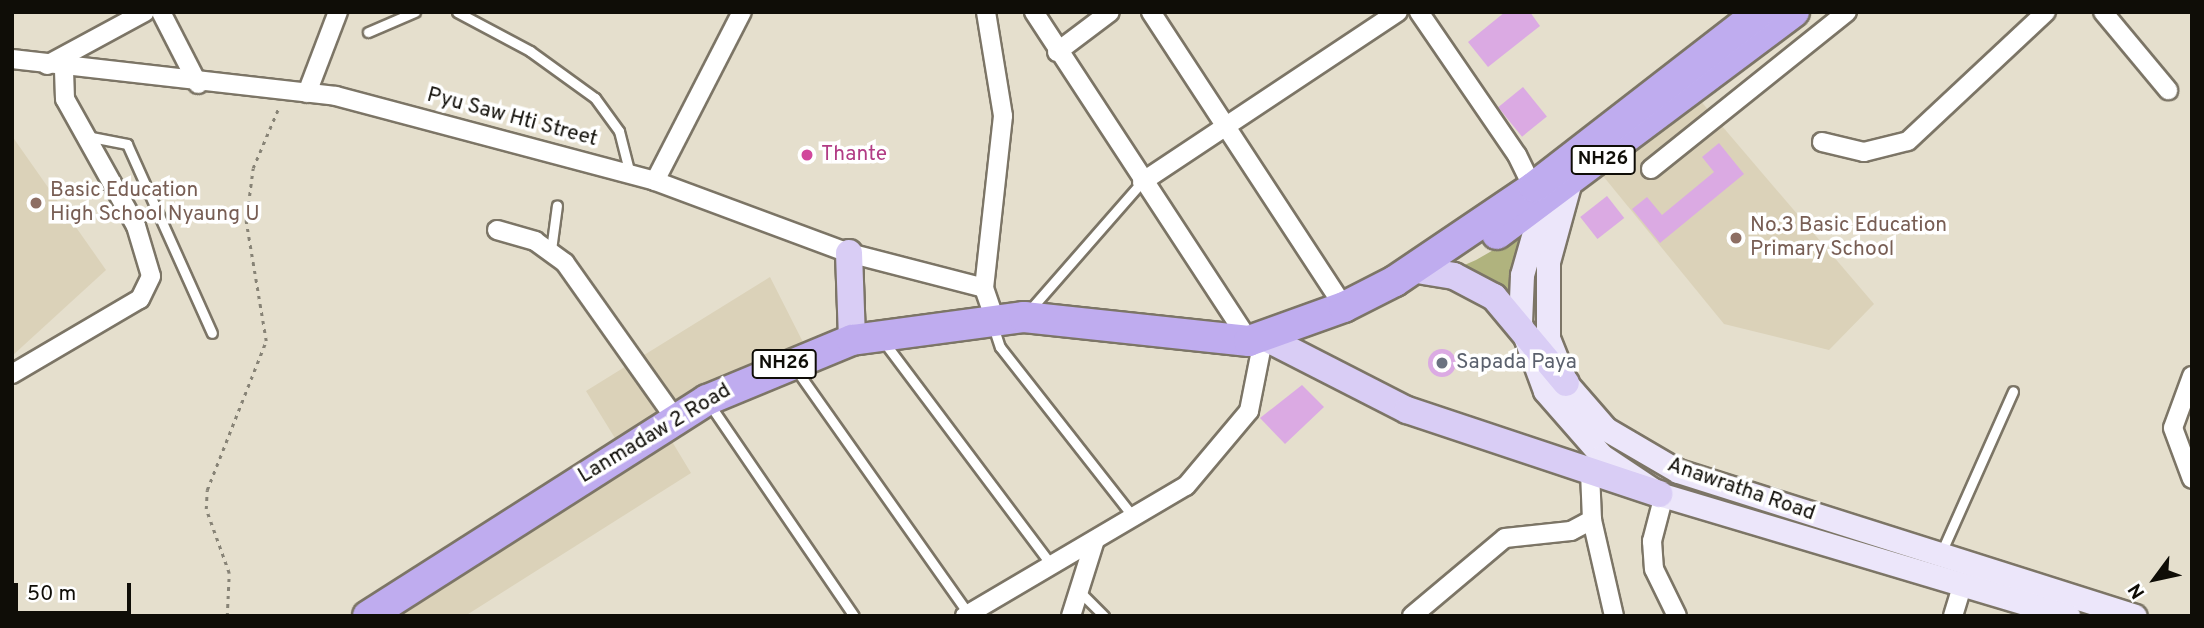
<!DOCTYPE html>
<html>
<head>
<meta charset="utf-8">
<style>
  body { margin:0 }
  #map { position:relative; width:2204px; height:628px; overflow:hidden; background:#e5dfcd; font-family:Overpass,sans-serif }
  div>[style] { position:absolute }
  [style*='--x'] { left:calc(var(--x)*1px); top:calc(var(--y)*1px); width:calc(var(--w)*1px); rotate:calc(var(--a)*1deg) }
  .built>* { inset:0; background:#dbd2b9 }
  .green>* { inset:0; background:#b0b37e }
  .building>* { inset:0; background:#dbaae3; transform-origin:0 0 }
  .round { border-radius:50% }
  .path>* { height:2.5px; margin-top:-1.25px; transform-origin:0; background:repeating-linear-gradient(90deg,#878376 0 3.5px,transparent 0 8.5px) }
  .roads { filter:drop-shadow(2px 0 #7c7566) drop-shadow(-2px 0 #7c7566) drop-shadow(0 2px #7c7566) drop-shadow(0 -2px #7c7566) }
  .lane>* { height:9px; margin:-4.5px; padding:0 4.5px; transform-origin:4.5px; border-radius:4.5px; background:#fff }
  .street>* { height:18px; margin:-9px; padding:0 9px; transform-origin:9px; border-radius:9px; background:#fff }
  .secondary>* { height:23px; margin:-11.5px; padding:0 11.5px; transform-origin:11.5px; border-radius:11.5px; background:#ece6fa }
  .primary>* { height:26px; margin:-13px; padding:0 13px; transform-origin:13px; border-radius:13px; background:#d9cdf5 }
  .highway>* { height:30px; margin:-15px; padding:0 15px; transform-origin:15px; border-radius:15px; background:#bfacef }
  .dots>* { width:19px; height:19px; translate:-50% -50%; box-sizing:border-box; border:4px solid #fff; border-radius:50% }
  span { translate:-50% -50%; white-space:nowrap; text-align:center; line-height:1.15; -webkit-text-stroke:7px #fff; paint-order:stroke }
  .shield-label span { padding:2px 5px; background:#fff; border:2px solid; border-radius:5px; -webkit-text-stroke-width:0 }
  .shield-label { font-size:19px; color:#0f0d07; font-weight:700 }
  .street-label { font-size:21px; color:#0f0d07 }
  .hotel-label { font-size:21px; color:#b23c85 }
  .left { translate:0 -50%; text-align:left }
  .education-label { font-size:21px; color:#785e54 }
  .worship-label { font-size:21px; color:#5b616d }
  .frame { position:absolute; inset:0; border:14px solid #0f0d07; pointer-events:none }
  .north { position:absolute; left:2120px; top:544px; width:70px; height:70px; -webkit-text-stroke:5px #fff; paint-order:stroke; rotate:237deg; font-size:19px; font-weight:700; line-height:28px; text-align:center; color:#0f0d07 }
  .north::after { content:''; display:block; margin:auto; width:24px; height:32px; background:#0f0d07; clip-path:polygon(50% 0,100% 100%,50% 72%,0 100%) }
  .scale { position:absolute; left:14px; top:583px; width:117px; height:32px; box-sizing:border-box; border:4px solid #0f0d07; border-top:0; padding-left:9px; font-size:21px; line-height:24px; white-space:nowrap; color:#0f0d07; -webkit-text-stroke:5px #fff; paint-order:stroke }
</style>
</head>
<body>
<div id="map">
  <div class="built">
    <i style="clip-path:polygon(1693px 92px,1874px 304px,1829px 350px,1724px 324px,1599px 171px)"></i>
    <i style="clip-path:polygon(12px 136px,106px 270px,12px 356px)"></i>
    <i style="clip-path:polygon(770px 277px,809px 354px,662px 425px,691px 473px,465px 616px,361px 616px,621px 448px,586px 391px)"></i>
  </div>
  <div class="green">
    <i style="clip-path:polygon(1523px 233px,1513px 302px,1453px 270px,1476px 260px)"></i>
  </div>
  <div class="building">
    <i style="clip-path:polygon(1505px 12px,1530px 12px,1540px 26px,1488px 67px,1468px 42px)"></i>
    <i style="left:1523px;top:87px;width:38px;height:32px;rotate:51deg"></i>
    <i style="clip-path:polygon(1719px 143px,1744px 174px,1660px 243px,1632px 209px,1647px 197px,1662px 215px,1714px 172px,1702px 157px)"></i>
    <i style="left:1607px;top:196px;width:28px;height:34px;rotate:52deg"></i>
    <i class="round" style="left:1428px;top:349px;width:28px;height:28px"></i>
    <i style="clip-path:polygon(1302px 385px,1324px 407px,1285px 444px,1260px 418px)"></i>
  </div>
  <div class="path">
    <i style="--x:227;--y:616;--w:43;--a:-87.3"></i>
    <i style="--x:229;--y:573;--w:68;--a:-109.8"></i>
    <i style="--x:206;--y:509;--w:19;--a:-87"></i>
    <i style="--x:207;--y:490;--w:160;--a:-68.4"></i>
    <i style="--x:266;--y:341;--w:122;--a:-99.5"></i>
    <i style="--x:246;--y:221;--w:53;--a:-82.5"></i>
    <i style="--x:253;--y:168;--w:66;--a:-66.9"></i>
  </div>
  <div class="roads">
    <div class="lane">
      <i style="--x:457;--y:12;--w:83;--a:28.1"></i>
      <i style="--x:530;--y:51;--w:80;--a:35.9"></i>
      <i style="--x:595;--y:98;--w:41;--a:54"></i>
      <i style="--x:619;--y:131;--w:44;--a:75.7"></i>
      <i style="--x:368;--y:32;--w:51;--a:-23.1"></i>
      <i style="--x:86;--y:136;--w:42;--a:11"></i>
      <i style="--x:127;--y:144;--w:207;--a:65.8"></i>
      <i style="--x:551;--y:250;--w:45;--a:-82.4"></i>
      <i style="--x:1028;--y:312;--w:173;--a:-48.8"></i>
      <i style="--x:993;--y:326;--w:22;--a:72"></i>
      <i style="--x:1000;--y:347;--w:219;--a:51.9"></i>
      <i style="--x:884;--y:342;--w:276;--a:53.1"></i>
      <i style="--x:795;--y:368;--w:300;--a:54.8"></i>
      <i style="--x:710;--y:405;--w:255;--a:55.7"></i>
      <i style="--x:1941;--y:553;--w:177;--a:-66"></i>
      <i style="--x:1078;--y:590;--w:37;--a:45"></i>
    </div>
    <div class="street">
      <i style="--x:161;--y:12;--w:81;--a:62.8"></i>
      <i style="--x:986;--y:12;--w:105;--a:80.7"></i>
      <i style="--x:1003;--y:116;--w:173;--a:96.3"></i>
      <i style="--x:984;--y:288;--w:31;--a:71"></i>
      <i style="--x:1034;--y:12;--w:393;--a:56.8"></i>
      <i style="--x:1151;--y:12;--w:353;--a:56.8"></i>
      <i style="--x:1419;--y:12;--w:173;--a:55.6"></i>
      <i style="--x:1517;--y:155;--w:43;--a:64"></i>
      <i style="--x:2103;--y:12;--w:102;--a:50.2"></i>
      <i style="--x:1057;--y:52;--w:66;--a:-37"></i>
      <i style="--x:12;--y:59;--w:326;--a:6.5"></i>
      <i style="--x:336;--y:96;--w:330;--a:14.9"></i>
      <i style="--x:655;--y:181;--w:207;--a:20.4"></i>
      <i style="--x:849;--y:253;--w:139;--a:14.5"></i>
      <i style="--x:47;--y:65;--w:111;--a:-28.4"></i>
      <i style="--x:307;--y:93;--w:87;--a:-69.1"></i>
      <i style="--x:1822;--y:142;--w:43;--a:13.4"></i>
      <i style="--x:1864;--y:152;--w:45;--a:-14"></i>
      <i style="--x:1908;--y:141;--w:189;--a:-43.1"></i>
      <i style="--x:1651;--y:169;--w:251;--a:-38.7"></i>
      <i style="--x:655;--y:181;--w:190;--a:-62.8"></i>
      <i style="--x:1142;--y:182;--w:307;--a:-33.6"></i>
      <i style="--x:497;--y:230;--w:40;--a:16"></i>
      <i style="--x:535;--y:241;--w:37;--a:36"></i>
      <i style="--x:565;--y:263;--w:192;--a:54.7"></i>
      <i style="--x:12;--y:374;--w:148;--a:-30.4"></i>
      <i style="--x:140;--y:299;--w:25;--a:-64"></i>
      <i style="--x:151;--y:276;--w:52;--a:-106.7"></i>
      <i style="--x:136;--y:226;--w:145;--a:-119.2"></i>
      <i style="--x:65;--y:99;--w:32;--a:-92"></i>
      <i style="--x:2192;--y:376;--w:55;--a:110.1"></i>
      <i style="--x:2173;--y:428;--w:54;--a:69.6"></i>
      <i style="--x:1590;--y:472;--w:48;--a:87.6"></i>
      <i style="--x:1592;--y:520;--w:98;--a:77.1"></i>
      <i style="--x:1664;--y:495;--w:48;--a:104.6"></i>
      <i style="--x:1652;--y:541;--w:28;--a:86"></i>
      <i style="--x:1654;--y:569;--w:52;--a:63.9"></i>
      <i style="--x:965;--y:616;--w:256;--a:-30.5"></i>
      <i style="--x:1186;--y:486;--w:98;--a:-50"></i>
      <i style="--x:1249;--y:411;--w:72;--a:-78.8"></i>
      <i style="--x:1071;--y:616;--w:77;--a:-72.5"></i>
      <i style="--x:1412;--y:616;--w:121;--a:-40"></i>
      <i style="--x:1505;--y:538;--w:66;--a:-6.1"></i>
      <i style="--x:1571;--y:531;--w:24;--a:-28"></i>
      <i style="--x:1953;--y:616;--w:34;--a:-73"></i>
    </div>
    <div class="secondary">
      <i style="--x:1572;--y:174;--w:91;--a:105.3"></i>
      <i style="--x:1548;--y:262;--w:76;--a:90"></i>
      <i style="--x:1548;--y:338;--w:48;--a:68.2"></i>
      <i style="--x:1566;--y:383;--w:61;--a:49"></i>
      <i style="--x:1606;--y:429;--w:83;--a:30.3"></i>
      <i style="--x:1678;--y:471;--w:479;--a:17.6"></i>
      <i style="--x:1545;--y:194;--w:84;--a:105.9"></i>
      <i style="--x:1522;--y:275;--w:48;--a:92.4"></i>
      <i style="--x:1520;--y:323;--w:72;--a:69.8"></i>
      <i style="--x:1545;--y:391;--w:86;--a:48.8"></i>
      <i style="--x:1602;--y:456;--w:69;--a:33.7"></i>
      <i style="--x:1659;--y:494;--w:427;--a:16.6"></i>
    </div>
    <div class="primary">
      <i style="--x:849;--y:253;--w:87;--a:88"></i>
      <i style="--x:1423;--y:271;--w:31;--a:9"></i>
      <i style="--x:1454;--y:276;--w:45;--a:27.7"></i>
      <i style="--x:1494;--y:297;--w:112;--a:50.1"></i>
      <i style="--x:1268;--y:339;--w:156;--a:27.1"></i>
      <i style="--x:1407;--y:410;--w:266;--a:18.4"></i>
    </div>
    <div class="highway">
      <i style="--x:1497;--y:234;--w:371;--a:-36.8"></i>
      <i style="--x:368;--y:616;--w:402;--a:-32.5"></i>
      <i style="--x:707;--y:400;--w:157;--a:-22.5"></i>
      <i style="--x:852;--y:340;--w:174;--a:-7.6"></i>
      <i style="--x:1024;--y:317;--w:226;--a:6.1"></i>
      <i style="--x:1249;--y:341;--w:101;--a:-19.7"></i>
      <i style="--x:1344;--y:307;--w:57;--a:-27"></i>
      <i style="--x:1395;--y:281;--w:168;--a:-34.1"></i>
      <i style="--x:1534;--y:187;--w:286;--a:-37.8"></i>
    </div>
  </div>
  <div class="dots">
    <i style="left:807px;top:155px;background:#d1479c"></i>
    <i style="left:36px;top:203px;background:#8d6e63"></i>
    <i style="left:1736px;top:238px;background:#8d6e63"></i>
    <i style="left:1442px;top:363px;background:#6b7280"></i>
  </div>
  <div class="shield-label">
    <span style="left:1603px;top:160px">NH26</span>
    <span style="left:784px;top:364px">NH26</span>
  </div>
  <div class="street-label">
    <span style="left:512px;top:118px;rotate:15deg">Pyu Saw Hti Street</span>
    <span style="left:655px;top:434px;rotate:-31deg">Lanmadaw 2 Road</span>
    <span style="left:1741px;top:490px;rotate:19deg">Anawratha Road</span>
  </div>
  <div class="hotel-label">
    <span class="left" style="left:821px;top:155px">Thante</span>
  </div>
  <div class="education-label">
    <span class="left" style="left:50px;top:203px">Basic Education<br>High School Nyaung U</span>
    <span class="left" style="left:1750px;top:238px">No.3 Basic Education<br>Primary School</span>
  </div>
  <div class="worship-label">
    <span class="left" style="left:1456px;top:363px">Sapada Paya</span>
  </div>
  <div class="frame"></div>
  <div class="north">N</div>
  <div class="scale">50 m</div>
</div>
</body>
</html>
